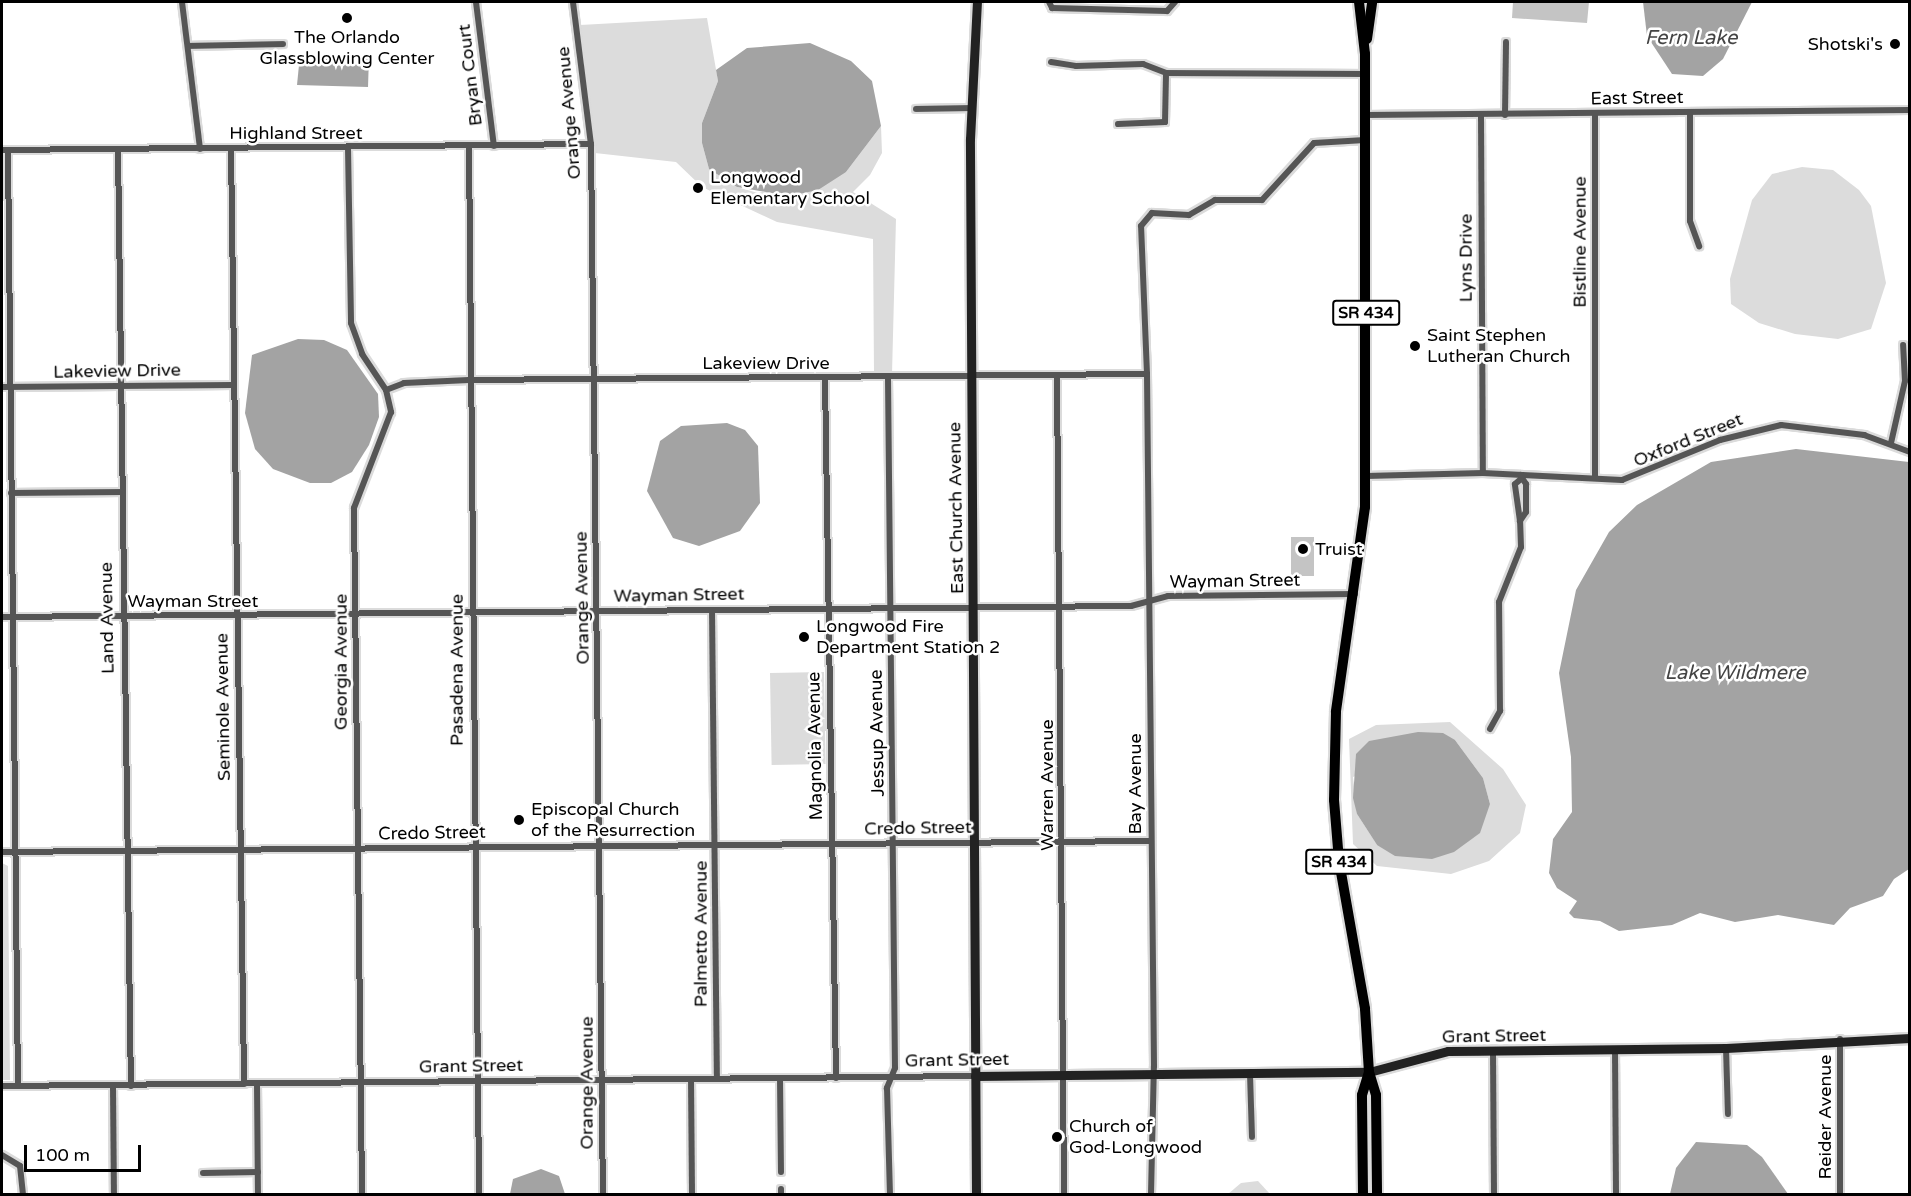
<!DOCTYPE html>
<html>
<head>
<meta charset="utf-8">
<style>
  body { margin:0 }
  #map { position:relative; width:1911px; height:1196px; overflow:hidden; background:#fff; font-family:"Varela Round",sans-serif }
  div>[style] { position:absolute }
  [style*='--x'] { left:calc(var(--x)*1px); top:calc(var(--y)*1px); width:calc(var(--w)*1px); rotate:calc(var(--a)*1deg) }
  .green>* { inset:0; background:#dcdcdc; transform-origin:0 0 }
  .water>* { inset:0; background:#a3a3a3 }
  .building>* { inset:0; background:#c4c4c4; transform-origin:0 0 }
  .roads { filter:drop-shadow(2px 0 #dbdbdb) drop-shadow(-2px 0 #dbdbdb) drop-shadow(0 2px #dbdbdb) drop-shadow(0 -2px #dbdbdb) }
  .street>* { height:6px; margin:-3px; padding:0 3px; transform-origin:3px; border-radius:3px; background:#555 }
  .secondary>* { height:9px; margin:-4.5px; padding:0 4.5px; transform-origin:4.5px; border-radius:4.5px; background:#222 }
  .primary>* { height:10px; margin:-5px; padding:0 5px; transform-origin:5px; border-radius:5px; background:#000 }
  .dots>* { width:16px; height:16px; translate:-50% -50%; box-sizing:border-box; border:3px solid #fff; border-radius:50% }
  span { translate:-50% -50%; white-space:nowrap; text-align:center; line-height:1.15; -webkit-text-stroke:5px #fff; paint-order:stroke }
  .shield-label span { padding:2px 4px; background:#fff; border:2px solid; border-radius:4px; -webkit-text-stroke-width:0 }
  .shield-label { font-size:16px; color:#000; font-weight:700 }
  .poi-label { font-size:18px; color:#000 }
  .right { translate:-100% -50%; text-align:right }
  .left { translate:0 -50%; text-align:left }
  .street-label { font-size:18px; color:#000 }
  .water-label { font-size:20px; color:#444; font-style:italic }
  .frame { position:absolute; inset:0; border:3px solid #000; pointer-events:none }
  .scale { position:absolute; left:24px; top:1145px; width:117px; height:27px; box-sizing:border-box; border:3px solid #000; border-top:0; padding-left:8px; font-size:18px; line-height:21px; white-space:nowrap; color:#000; -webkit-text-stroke:4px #fff; paint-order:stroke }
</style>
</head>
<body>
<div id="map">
  <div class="green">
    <i style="clip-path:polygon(707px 18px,718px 81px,702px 123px,702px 143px,709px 169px,737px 187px,758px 193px,846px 172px,881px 126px,882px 153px,870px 175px,853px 192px,896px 219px,892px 374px,874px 374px,873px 239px,777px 222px,702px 187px,676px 162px,595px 153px,580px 25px)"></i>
    <i style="clip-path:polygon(1802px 167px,1833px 170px,1859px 190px,1871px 206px,1886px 283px,1871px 329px,1838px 339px,1795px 334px,1759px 323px,1731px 304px,1730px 279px,1752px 200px,1772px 174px)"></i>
    <i style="left:824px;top:672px;width:92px;height:54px;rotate:89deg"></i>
    <i style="clip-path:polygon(evenodd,1450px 722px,1503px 769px,1526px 805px,1520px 833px,1489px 861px,1451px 874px,1377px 866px,1353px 844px,1349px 739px,1376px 725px,1450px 722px,1455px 740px,1483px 778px,1490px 804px,1377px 845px,1357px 814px,1353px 777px,1455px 740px)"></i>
    <i style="clip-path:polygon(2px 863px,8px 866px,10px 1080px,2px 1080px)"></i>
    <i style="clip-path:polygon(1258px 1181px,1270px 1194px,1228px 1194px,1241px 1183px)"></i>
  </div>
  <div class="water">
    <i style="clip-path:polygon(1643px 2px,1752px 2px,1723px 59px,1703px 76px,1672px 74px,1647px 36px)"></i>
    <i style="clip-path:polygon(810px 43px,851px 61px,872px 81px,881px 126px,846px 172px,818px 190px,789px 196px,737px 187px,709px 169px,702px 143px,702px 123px,718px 81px,716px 70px,747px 48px)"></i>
    <i style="clip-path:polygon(347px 53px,369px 57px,368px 87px,297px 85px,299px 65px)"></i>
    <i style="clip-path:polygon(298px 339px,324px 340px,347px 350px,378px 394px,379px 417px,369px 445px,352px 472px,331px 483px,310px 483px,273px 469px,255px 449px,245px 413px,252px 355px)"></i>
    <i style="clip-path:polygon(727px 423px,745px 430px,758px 446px,760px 503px,740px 531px,699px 546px,673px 538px,647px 491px,660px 441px,681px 426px)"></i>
    <i style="clip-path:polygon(1796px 449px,1909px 462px,1909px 869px,1894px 879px,1883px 896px,1850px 908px,1834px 925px,1778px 915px,1735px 922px,1700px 913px,1672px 925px,1619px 931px,1600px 921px,1574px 918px,1569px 913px,1577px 901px,1557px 888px,1549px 873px,1553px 839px,1572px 812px,1571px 757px,1559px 673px,1576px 590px,1609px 532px,1637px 505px,1711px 462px)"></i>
    <i style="clip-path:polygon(1418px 732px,1443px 733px,1455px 740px,1483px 778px,1490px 804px,1480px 833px,1454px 852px,1432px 859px,1395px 856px,1377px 845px,1357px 814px,1353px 798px,1356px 754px,1369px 741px)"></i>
    <i style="clip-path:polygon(1696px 1142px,1747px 1145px,1762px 1157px,1788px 1194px,1670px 1194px,1676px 1168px)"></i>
    <i style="clip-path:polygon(541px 1169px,559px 1176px,565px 1194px,510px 1194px,513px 1179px)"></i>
  </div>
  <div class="building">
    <i style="clip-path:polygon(1513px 2px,1589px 2px,1587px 23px,1512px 18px)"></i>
    <i style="left:1291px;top:537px;width:23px;height:39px"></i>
  </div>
  <div class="roads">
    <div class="street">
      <i style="--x:182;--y:2;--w:148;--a:83"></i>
      <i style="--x:476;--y:2;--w:145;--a:82.9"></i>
      <i style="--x:573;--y:2;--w:143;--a:82.8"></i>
      <i style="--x:591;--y:144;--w:1050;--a:89.35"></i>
      <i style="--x:1049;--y:2;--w:7;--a:63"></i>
      <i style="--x:1052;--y:8;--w:115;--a:1.5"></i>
      <i style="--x:1167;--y:11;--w:12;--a:-48"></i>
      <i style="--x:188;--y:46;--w:95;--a:-1.2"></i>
      <i style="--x:1051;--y:62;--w:25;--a:9"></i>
      <i style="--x:1076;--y:66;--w:67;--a:-1.7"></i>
      <i style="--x:1143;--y:64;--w:25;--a:21"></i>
      <i style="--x:1166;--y:73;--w:199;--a:0.3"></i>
      <i style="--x:916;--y:109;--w:55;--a:-1"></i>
      <i style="--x:1690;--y:112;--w:109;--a:90"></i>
      <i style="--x:1690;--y:221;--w:27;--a:70"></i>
      <i style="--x:1365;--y:115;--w:545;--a:-0.53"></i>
      <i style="--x:1481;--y:115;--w:358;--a:89.7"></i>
      <i style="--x:1505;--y:115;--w:73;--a:-89.2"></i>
      <i style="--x:1118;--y:124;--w:47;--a:-2.4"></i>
      <i style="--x:1165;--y:122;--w:49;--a:-88.8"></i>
      <i style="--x:469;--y:146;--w:1048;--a:89.45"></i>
      <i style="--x:231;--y:148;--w:936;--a:89.2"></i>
      <i style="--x:348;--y:148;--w:175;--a:89"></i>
      <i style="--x:351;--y:323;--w:33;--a:70"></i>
      <i style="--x:362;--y:354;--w:43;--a:56.3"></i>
      <i style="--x:386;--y:390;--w:23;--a:77"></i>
      <i style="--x:391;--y:412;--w:103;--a:111.1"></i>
      <i style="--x:354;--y:508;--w:686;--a:89.33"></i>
      <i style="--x:118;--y:149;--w:937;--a:89.21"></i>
      <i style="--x:2;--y:150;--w:589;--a:-0.58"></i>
      <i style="--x:8;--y:150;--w:936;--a:89.39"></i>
      <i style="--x:1057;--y:376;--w:818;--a:89.51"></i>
      <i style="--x:825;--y:378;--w:700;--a:89.1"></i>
      <i style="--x:888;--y:378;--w:690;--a:89.42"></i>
      <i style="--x:895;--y:1068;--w:22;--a:112"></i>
      <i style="--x:887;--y:1088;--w:106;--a:88.4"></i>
      <i style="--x:2;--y:387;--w:231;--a:-0.5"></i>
      <i style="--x:386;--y:390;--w:19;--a:-21"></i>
      <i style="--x:404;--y:383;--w:65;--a:-2.6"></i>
      <i style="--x:469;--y:380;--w:678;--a:-0.51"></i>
      <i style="--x:1891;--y:443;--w:64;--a:-77.3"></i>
      <i style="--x:1905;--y:381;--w:36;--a:-93"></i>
      <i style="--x:1520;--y:475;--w:11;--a:56"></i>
      <i style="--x:1526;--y:484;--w:28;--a:90"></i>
      <i style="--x:1526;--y:512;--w:11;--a:124"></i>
      <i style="--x:1520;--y:521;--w:37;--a:-98"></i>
      <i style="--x:1515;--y:484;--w:8;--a:-40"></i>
      <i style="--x:1366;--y:476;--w:117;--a:-1.5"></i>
      <i style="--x:1483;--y:473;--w:139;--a:2.9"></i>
      <i style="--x:1622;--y:480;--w:106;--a:-22.2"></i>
      <i style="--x:1720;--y:440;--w:63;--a:-13.8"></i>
      <i style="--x:1781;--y:425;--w:84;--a:6.9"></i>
      <i style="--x:1864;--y:435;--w:49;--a:20.3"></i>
      <i style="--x:1595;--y:478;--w:365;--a:-90"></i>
      <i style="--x:11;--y:493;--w:110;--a:-0.5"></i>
      <i style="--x:712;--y:610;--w:469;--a:89.4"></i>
      <i style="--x:2;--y:617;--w:1129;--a:-0.56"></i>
      <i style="--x:1131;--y:606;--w:38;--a:-15"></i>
      <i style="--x:1168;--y:596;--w:187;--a:-0.6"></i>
      <i style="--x:1490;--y:729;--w:21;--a:-61"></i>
      <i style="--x:1500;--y:711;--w:109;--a:-90.5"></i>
      <i style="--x:1499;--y:602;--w:59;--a:-68.2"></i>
      <i style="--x:1521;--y:547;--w:26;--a:-92"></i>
      <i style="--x:2;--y:852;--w:1148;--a:-0.55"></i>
      <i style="--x:1840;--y:1039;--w:155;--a:90"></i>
      <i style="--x:1726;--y:1048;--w:66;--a:88.3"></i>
      <i style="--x:1615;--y:1050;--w:144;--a:89.6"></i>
      <i style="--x:1493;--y:1052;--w:142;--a:89.6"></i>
      <i style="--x:1250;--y:1074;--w:63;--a:88.2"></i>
      <i style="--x:780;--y:1078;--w:94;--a:89.4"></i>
      <i style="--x:691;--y:1079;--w:115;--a:89.5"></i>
      <i style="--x:257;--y:1084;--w:110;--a:89.5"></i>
      <i style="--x:2;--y:1086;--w:973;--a:-0.59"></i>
      <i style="--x:113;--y:1087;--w:107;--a:89.5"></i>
      <i style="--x:2;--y:1155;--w:21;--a:31"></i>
      <i style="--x:20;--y:1166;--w:28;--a:84"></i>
      <i style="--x:203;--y:1173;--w:55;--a:-1"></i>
      <i style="--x:781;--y:1189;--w:5;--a:90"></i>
      <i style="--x:1151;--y:1194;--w:128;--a:-88.7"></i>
      <i style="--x:1154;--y:1066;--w:692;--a:-90.58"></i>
      <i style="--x:1147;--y:374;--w:148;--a:-92.3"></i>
      <i style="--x:1141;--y:226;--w:17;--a:-50"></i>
      <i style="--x:1152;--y:213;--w:37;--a:3"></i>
      <i style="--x:1189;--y:215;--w:30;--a:-30"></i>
      <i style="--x:1215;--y:200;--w:47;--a:0"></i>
      <i style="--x:1262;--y:200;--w:77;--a:-47.6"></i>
      <i style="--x:1314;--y:143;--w:51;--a:-3.4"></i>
    </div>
    <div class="secondary">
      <i style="--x:975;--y:1076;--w:394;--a:-0.6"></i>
      <i style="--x:1369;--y:1072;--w:82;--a:-14.9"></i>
      <i style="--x:1448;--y:1051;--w:278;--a:-0.6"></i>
      <i style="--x:1726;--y:1048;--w:184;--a:-3.1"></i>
      <i style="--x:976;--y:1194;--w:1055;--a:-90.33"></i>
      <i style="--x:970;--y:139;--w:137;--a:-87.1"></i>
    </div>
    <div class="primary">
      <i style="--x:1359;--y:2;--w:52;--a:83.4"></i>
      <i style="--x:1365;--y:54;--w:453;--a:90"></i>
      <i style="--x:1365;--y:507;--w:207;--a:98.1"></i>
      <i style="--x:1336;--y:712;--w:88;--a:91.3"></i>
      <i style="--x:1334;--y:800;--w:61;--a:85.3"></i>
      <i style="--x:1339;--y:861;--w:150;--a:80"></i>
      <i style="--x:1365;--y:1009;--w:63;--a:86.4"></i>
      <i style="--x:1369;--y:1072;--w:24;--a:73"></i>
      <i style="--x:1376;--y:1095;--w:99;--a:89.4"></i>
      <i style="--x:1367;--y:39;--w:37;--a:-82"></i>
      <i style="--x:1363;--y:1194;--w:99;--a:-90.6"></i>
      <i style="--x:1362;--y:1095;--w:24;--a:-73"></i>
    </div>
  </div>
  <div class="dots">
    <i style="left:347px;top:18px;background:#000"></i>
    <i style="left:1895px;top:44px;background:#000"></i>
    <i style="left:698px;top:188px;background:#000"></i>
    <i style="left:1415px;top:346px;background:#000"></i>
    <i style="left:1303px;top:549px;background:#000"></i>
    <i style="left:804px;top:637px;background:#000"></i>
    <i style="left:519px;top:820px;background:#000"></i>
    <i style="left:1057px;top:1137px;background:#000"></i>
  </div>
  <div class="shield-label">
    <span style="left:1366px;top:313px">SR 434</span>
    <span style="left:1339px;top:862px">SR 434</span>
  </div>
  <div class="poi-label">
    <span style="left:347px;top:48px">The Orlando<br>Glassblowing Center</span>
    <span class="right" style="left:1883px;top:44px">Shotski's</span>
    <span class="left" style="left:710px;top:188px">Longwood<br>Elementary School</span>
    <span class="left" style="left:1427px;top:346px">Saint Stephen<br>Lutheran Church</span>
    <span class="left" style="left:1315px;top:549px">Truist</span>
    <span class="left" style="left:816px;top:637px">Longwood Fire<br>Department Station 2</span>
    <span class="left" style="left:531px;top:820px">Episcopal Church<br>of the Resurrection</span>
    <span class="left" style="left:1069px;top:1137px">Church of<br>God-Longwood</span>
  </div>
  <div class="street-label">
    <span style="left:470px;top:75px;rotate:-97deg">Bryan Court</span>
    <span style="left:1637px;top:98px;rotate:-1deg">East Street</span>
    <span style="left:569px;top:113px;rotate:-95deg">Orange Avenue</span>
    <span style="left:296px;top:133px">Highland Street</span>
    <span style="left:1580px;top:242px;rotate:-90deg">Bistline Avenue</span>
    <span style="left:1466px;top:258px;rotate:-90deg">Lyns Drive</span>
    <span style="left:766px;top:363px">Lakeview Drive</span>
    <span style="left:117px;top:371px;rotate:-1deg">Lakeview Drive</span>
    <span style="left:1688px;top:440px;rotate:-22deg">Oxford Street</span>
    <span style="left:956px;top:508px;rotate:-91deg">East Church Avenue</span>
    <span style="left:1235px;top:581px;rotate:-1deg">Wayman Street</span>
    <span style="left:679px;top:595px;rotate:-1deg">Wayman Street</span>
    <span style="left:582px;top:598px;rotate:-91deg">Orange Avenue</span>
    <span style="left:193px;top:601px">Wayman Street</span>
    <span style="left:107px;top:618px;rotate:-91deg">Land Avenue</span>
    <span style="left:341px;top:662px;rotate:-90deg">Georgia Avenue</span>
    <span style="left:457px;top:670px;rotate:-90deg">Pasadena Avenue</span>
    <span style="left:223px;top:707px;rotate:-91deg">Seminole Avenue</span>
    <span style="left:877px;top:733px;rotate:-91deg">Jessup Avenue</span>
    <span style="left:815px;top:746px;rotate:-91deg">Magnolia Avenue</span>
    <span style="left:1135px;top:784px;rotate:-90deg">Bay Avenue</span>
    <span style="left:1047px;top:785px;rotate:-90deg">Warren Avenue</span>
    <span style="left:918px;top:828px;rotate:-1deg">Credo Street</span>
    <span style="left:432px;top:833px;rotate:-1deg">Credo Street</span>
    <span style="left:701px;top:934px;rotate:-90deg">Palmetto Avenue</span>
    <span style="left:1494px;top:1036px;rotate:-1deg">Grant Street</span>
    <span style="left:957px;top:1060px;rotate:-1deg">Grant Street</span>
    <span style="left:471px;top:1066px;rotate:-1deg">Grant Street</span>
    <span style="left:587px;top:1083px;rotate:-90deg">Orange Avenue</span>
    <span style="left:1825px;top:1117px;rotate:-90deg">Reider Avenue</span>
  </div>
  <div class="water-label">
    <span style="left:1691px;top:38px">Fern Lake</span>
    <span style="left:1735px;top:673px">Lake Wildmere</span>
  </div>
  <div class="frame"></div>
  <div class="scale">100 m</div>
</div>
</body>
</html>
